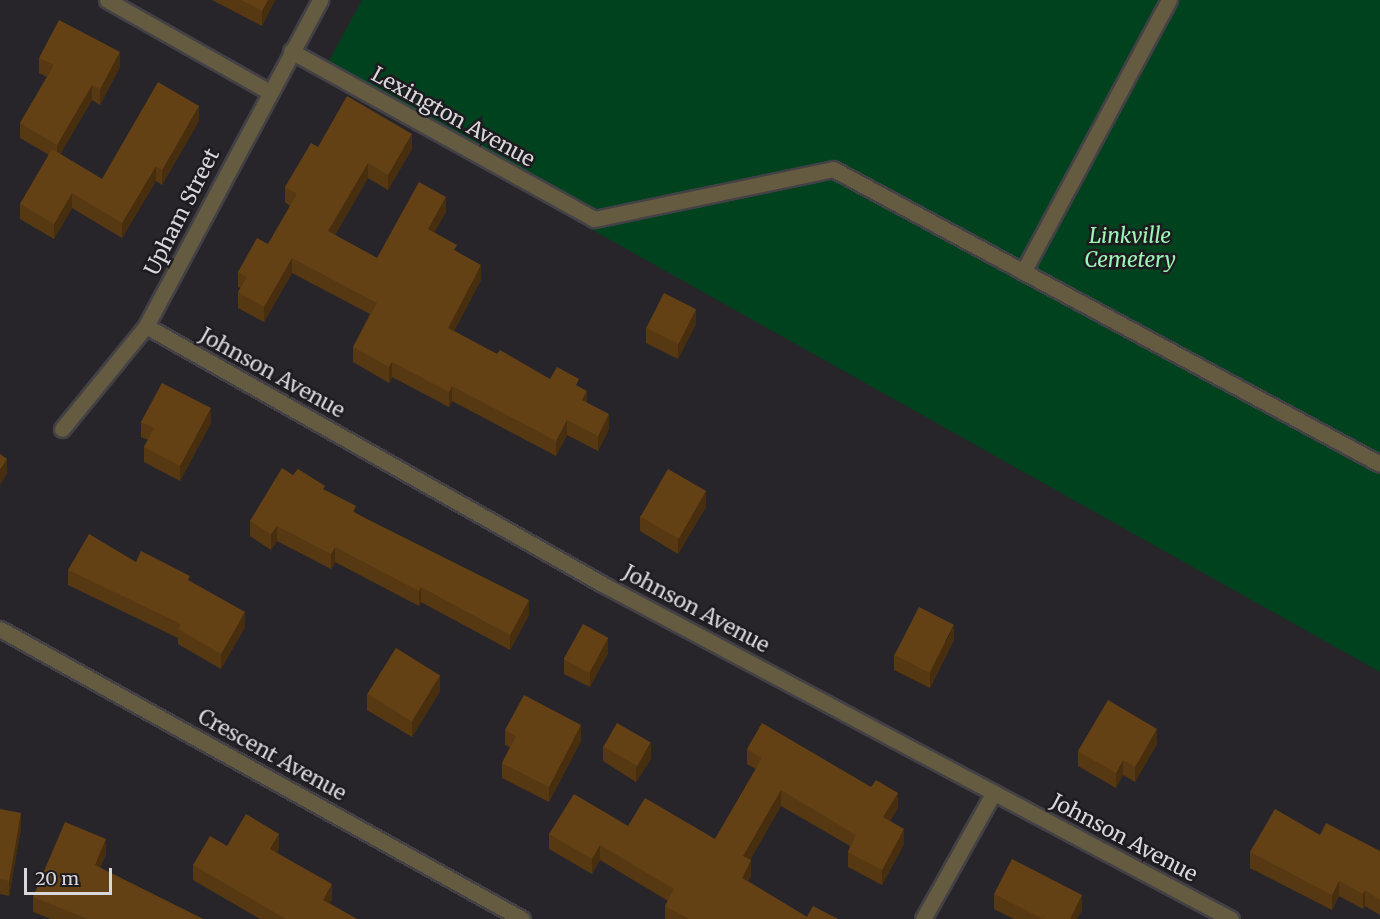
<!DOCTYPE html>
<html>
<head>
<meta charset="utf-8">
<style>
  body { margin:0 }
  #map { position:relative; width:1380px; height:919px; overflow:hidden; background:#27252a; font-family:Merriweather,serif }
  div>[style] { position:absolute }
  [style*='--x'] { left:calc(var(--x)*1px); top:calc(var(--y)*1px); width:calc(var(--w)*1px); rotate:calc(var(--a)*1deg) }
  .green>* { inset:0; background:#01421e }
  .roads { filter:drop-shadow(2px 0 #434146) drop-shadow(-2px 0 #434146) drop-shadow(0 2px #434146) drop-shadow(0 -2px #434146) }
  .minor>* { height:15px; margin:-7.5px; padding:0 7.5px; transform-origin:7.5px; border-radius:7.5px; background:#645b40 }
  .wall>* { inset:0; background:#563812 }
  .shaded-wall>* { inset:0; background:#462e0f }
  .building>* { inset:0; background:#644115; transform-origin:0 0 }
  span { translate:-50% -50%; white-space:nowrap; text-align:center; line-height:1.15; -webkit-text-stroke:5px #1e1b20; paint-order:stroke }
  .street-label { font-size:21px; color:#d8d7da }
  .park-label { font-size:21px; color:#9cf6b5; font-style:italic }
  .scale { position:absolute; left:24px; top:868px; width:88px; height:27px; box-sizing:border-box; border:3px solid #d8d7da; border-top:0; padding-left:8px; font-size:18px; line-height:21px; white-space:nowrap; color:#d8d7da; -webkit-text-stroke:4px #1e1b20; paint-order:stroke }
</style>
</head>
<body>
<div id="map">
  <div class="green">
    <i style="clip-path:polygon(362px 0,1380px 0,1380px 672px,320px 77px)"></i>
  </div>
  <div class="roads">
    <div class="minor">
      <i style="--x:107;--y:0;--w:185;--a:29.5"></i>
      <i style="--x:291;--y:51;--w:346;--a:29"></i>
      <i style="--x:594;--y:219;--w:244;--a:-11.8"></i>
      <i style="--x:833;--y:169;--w:621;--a:28.34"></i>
      <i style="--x:1023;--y:272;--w:309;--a:-61.8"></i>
      <i style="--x:146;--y:326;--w:528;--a:29.48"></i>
      <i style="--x:606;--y:586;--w:708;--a:28.05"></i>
      <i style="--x:62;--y:429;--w:133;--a:-50.8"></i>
      <i style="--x:146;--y:326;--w:370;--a:-61.9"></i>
      <i style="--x:0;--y:629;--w:597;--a:29.05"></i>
      <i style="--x:923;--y:919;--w:145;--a:-60.8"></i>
    </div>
  </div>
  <div class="wall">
    <i style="clip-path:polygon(212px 0,275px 0,262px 26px)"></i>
    <i style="clip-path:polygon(39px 58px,120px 67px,100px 105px,92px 100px,60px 154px,102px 179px,199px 121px,162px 185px,156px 181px,122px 238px,72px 208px,54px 239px,20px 219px,20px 204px,49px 155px,20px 138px,20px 123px,47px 77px,39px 73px)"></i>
    <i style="clip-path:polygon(318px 147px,412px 149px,388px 190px,368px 178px,335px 235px,377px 258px,446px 212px,434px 232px,457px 252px,481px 280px,454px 331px,497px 354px,550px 379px,579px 387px,587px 403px,609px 429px,598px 451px,567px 435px,556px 456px,452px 401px,449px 407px,392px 377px,389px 383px,353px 362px,353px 347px,370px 314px,292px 273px,264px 322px,238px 308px,238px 292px,241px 288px,238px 287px,238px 272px,268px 244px,290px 206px,285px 202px,285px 187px)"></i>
    <i style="clip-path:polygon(696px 324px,678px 359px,646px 343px,646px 328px)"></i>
    <i style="clip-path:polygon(141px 422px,211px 423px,180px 481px,144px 462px,144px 447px,148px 440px,141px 437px)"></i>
    <i style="clip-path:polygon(293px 475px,325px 491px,356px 513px,529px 615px,510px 650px,421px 602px,419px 606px,335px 562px,331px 569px,277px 541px,271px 550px,250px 536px,250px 521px)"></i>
    <i style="clip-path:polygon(706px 507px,678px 554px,640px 531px,640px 516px)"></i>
    <i style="clip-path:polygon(136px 562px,190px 581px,245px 627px,221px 669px,178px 644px,178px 638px,68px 585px,68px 570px)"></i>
    <i style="clip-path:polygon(954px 640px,930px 688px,894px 670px,894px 655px)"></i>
    <i style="clip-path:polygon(608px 653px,590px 687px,564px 674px,564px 659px)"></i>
    <i style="clip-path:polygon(440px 691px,412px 737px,367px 710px,367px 694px)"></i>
    <i style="clip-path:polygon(505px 730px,581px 741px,549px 802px,502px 778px,502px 763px,510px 747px,505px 745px)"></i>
    <i style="clip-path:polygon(1157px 744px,1135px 782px,1123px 775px,1116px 788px,1078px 766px,1078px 751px)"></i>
    <i style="clip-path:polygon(603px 746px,651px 759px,636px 782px,603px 761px)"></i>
    <i style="clip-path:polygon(747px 749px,898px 808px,890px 821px,904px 844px,882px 885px,848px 867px,848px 852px,850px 846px,781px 806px,750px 860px,751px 876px,748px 881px,807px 917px,838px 919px,665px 919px,665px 906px,668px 901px,600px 860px,592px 874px,549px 849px,549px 834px,628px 826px,715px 839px,756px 769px,747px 764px)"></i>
    <i style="clip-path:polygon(0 809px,21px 828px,9px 896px,0 894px)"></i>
    <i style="clip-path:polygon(1320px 835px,1380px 851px,1380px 915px,1365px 906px,1363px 909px,1339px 896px,1332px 910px,1250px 868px,1250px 852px)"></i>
    <i style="clip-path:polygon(227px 846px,279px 849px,277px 853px,332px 899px,329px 903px,357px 919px,260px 919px,193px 880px,193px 865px)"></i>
    <i style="clip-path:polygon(106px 854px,100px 868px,203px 919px,51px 919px,33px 912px,33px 897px)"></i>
    <i style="clip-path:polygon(994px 894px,1082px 910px,1077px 919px,1014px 919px,994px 909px)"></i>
  </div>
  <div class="shaded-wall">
    <i style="clip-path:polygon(268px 0,275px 0,262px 26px,262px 11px)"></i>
    <i style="clip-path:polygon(120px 52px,120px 67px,100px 105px,100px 89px)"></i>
    <i style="clip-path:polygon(92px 85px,92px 100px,57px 160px,57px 145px)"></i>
    <i style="clip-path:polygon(199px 106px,199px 121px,162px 185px,162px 170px)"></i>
    <i style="clip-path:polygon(412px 134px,412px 149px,388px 190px,388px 175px)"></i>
    <i style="clip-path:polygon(368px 163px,368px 178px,328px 247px,328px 231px)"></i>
    <i style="clip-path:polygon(156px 166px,156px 181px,122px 238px,122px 223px)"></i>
    <i style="clip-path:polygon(72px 193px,72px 208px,54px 239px,54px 224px)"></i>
    <i style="clip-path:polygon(446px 197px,446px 212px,428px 244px,428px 229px)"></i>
    <i style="clip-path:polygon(292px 258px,292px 273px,264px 322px,264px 307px)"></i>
    <i style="clip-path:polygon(481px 265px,481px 280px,448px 343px,448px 328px)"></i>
    <i style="clip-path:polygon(696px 309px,696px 324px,678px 359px,678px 344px)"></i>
    <i style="clip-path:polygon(392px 362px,392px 377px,389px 383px,389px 367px)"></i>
    <i style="clip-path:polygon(452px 386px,452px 401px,449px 407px,449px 392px)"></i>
    <i style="clip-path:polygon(587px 391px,587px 406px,582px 400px)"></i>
    <i style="clip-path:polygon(211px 408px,211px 423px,180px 481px,180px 466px)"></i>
    <i style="clip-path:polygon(609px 414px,609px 429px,598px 451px,598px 436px)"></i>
    <i style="clip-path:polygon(567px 420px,567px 435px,556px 456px,556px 441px)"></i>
    <i style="clip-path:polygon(7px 459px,7px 474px,0 485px,0 470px)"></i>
    <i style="clip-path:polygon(706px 491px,706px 507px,678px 554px,678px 539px)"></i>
    <i style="clip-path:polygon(277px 526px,277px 541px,271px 550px,271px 534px)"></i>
    <i style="clip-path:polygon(335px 547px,335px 562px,331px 569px,331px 554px)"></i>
    <i style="clip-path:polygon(421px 587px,421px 602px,419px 606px,419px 591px)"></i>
    <i style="clip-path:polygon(529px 600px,529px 615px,510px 650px,510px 635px)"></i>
    <i style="clip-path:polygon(245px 612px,245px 627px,221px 669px,221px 654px)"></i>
    <i style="clip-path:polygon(954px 625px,954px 640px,930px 688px,930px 673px)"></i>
    <i style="clip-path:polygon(608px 638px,608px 653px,590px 687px,590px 672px)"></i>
    <i style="clip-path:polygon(440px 675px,440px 691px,412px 737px,412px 722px)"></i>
    <i style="clip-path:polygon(581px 725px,581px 741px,549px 802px,549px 787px)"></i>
    <i style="clip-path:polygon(1157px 729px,1157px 744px,1135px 782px,1135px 767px)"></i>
    <i style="clip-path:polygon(651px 743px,651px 759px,636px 782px,636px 767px)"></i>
    <i style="clip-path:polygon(1123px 760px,1123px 775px,1116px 788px,1116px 773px)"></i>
    <i style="clip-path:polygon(781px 790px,781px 806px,743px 872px,743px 856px)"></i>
    <i style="clip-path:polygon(898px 793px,898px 808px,883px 832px,883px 817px)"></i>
    <i style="clip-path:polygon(21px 813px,21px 828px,9px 896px,9px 881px)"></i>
    <i style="clip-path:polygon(904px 829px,904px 844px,882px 885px,882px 870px)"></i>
    <i style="clip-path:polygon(279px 834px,279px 849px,270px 864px,270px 849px)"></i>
    <i style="clip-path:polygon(106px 839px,106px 854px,95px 880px,95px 865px)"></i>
    <i style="clip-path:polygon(600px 845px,600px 860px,592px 874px,592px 859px)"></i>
    <i style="clip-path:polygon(751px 860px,751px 876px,742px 893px,742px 878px)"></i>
    <i style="clip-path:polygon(1339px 881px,1339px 896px,1332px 910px,1332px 895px)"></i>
    <i style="clip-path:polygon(332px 884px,332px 899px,323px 915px,323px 900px)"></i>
    <i style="clip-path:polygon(1365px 890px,1365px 906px,1363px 909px,1363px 894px)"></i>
    <i style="clip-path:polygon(1082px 895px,1082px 910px,1077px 919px,1070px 919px)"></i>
  </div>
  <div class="building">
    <i style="clip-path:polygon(241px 0,268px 0,262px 11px)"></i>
    <i style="clip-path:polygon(59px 20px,120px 52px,100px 89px,92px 85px,57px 145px,20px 123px,54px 65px,39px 58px)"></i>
    <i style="clip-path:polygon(158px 82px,199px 106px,162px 170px,156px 166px,122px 223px,72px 193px,54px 224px,20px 204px,52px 149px,102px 179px)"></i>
    <i style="clip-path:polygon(347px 96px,412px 134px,388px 175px,368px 163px,328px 231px,377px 258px,419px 182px,446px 197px,428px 229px,457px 245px,454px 250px,481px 265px,448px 328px,497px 354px,500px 350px,550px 379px,557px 367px,579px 379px,576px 385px,587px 391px,582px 400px,609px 414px,598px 436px,567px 420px,556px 441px,452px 386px,449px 392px,392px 362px,389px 367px,353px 347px,377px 303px,292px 258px,264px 307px,238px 292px,247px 277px,238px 272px,257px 238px,268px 244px,297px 194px,285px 187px,311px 143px,318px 147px)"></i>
    <i style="left:664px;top:293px;width:36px;height:39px;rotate:27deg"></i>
    <i style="clip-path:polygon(162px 383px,211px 408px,180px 466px,144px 447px,154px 428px,141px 422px)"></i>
    <i style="clip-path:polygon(0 454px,7px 459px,0 470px)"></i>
    <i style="clip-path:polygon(282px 468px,293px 475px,298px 469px,325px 486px,323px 489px,356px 506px,353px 512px,529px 600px,510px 635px,421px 587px,419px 591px,335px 547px,331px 554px,277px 526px,271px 534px,250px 521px)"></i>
    <i style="left:668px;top:469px;width:44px;height:55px;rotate:30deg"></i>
    <i style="clip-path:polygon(89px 534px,136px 562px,141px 551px,190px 576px,188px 580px,245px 612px,221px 654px,178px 629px,181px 624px,68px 570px)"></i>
    <i style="left:919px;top:607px;width:39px;height:54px;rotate:27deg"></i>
    <i style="left:583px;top:624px;width:29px;height:40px;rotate:29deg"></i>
    <i style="left:396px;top:648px;width:52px;height:54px;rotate:32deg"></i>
    <i style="clip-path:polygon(524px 695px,581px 725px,549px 787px,502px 763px,516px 736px,505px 730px)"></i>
    <i style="clip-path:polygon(1108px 700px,1157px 729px,1135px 767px,1123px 760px,1116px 773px,1078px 751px)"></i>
    <i style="left:617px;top:723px;width:39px;height:27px;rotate:30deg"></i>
    <i style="clip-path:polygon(762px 723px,871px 787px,876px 780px,898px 793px,883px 817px,904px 829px,882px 870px,848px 852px,856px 835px,781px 790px,743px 856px,751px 860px,742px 878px,807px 917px,813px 906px,838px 919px,689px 919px,665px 906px,674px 889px,600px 845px,592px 859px,549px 834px,574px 794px,628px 826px,645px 798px,715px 839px,762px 758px,747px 749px)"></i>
    <i style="clip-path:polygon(0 809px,21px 813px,9px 881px,0 879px)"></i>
    <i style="clip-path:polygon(1275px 809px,1320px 835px,1326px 823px,1380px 851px,1380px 900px,1365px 890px,1363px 894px,1339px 881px,1332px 895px,1250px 852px)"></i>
    <i style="clip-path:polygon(246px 814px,279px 834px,270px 849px,332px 884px,323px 900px,357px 919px,286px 919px,193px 865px,210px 836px,227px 846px)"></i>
    <i style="clip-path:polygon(65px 822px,106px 839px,95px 865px,203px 919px,88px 919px,33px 897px)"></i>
    <i style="clip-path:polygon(1012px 859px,1082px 895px,1070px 919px,1043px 919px,994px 894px)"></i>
  </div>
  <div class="street-label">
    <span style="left:453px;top:117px;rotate:29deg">Lexington Avenue</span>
    <span style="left:182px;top:212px;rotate:-63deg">Upham Street</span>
    <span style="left:272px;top:373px;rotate:29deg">Johnson Avenue</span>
    <span style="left:696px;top:609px;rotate:28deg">Johnson Avenue</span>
    <span style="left:272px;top:755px;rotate:29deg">Crescent Avenue</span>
    <span style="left:1124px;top:838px;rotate:28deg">Johnson Avenue</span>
  </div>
  <div class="park-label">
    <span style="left:1130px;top:248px">Linkville<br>Cemetery</span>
  </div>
  <div class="scale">20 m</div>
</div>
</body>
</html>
